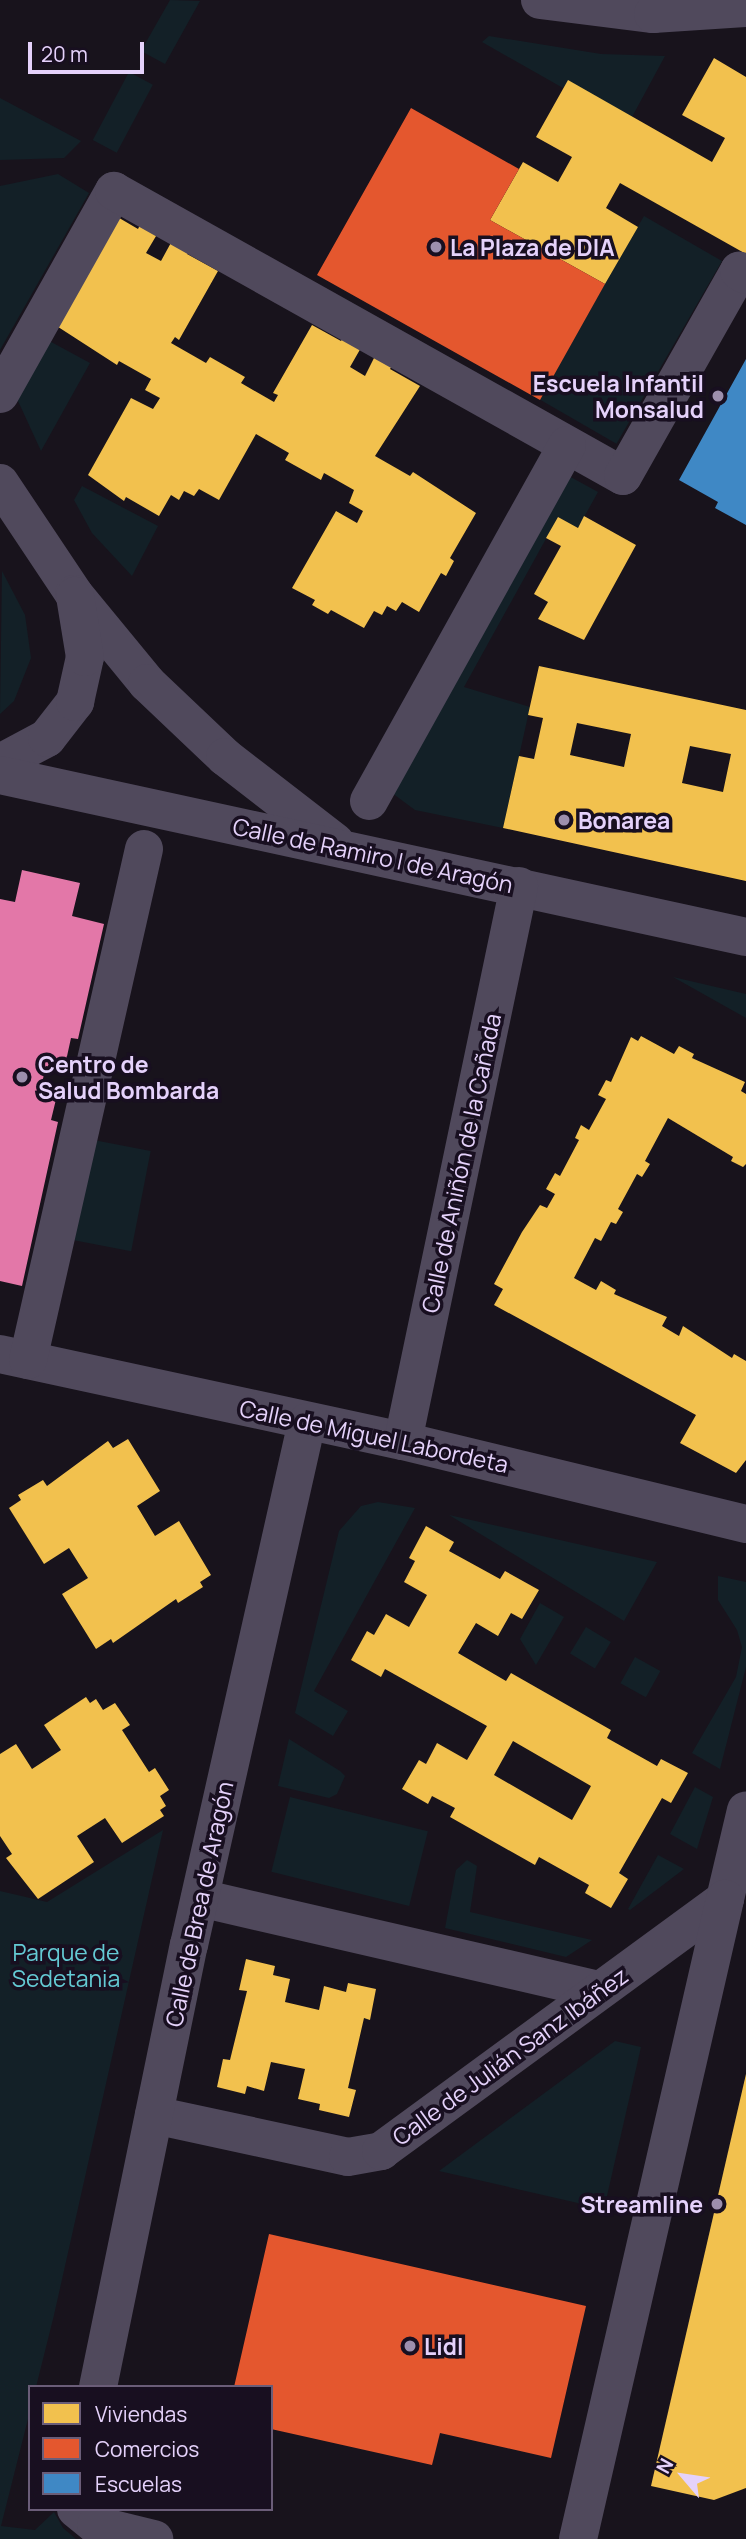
<!DOCTYPE html>
<html>
<head>
<meta charset="utf-8">
<style>
  body { margin:0 }
  #map { position:relative; width:746px; height:2539px; overflow:hidden; background:#18131c; font-family:Manrope,sans-serif }
  div>[style] { position:absolute }
  [style*='--x'] { left:calc(var(--x)*1px); top:calc(var(--y)*1px); width:calc(var(--w)*1px); rotate:calc(var(--a)*1deg) }
  .green>* { inset:0; background:#132027; transform-origin:0 0 }
  .homes>* { inset:0; background:#f2c14e }
  .shops>* { inset:0; background:#e4572e }
  .schools>* { inset:0; background:#3f88c5 }
  .health>* { inset:0; background:#e377a8 }
  .minor>* { height:38px; margin:-19px; padding:0 19px; transform-origin:19px; border-radius:19px; background:#50495c }
  .dots>* { width:19px; height:19px; translate:-50% -50%; box-sizing:border-box; border:4px solid #180f20; border-radius:50% }
  span { translate:-50% -50%; white-space:nowrap; text-align:center; line-height:1.15; -webkit-text-stroke:7px #180f20; paint-order:stroke }
  .poi-label { font-size:23px; color:#e5d2fb; font-weight:700 }
  .left { translate:0 -50%; text-align:left }
  .right { translate:-100% -50%; text-align:right }
  .street-label { font-size:23px; color:#e5d2fb }
  .park-label { font-size:23px; color:#64cad4 }
  .legend { position:absolute; left:28px; top:2385px; width:245px; height:126px; box-sizing:border-box; background:#180f20; border:2px solid #6a5d78; margin:0; padding:9px 12px; list-style:none; font-size:21px; color:#e5d2fb }
  .legend li { display:flex; align-items:center; gap:14px; height:35px }
  .legend b { width:35px; border:2px solid #6a5d78 }
  .north { position:absolute; left:648px; top:2441px; width:70px; height:70px; -webkit-text-stroke:5px #180f20; paint-order:stroke; rotate:299deg; font-size:19px; font-weight:700; line-height:28px; text-align:center; color:#e5d2fb }
  .north::after { content:''; display:block; margin:auto; width:24px; height:32px; background:#e5d2fb; clip-path:polygon(50% 0,100% 100%,50% 72%,0 100%) }
  .scale { position:absolute; left:28px; top:42px; width:116px; height:32px; box-sizing:border-box; border:4px solid #e5d2fb; border-top:0; padding-left:9px; font-size:21px; line-height:24px; white-space:nowrap; color:#e5d2fb; -webkit-text-stroke:5px #180f20; paint-order:stroke }
</style>
</head>
<body>
<div id="map">
  <div class="green">
    <i style="clip-path:polygon(170px 0,200px 1px,165px 64px,141px 51px)"></i>
    <i style="clip-path:polygon(489px 36px,601px 54px,665px 56px,632px 117px,568px 81px,563px 88px,482px 42px)"></i>
    <i style="left:129px;top:72px;width:27px;height:77px;rotate:28deg"></i>
    <i style="clip-path:polygon(0 98px,81px 141px,64px 158px,0 160px)"></i>
    <i style="clip-path:polygon(58px 174px,89px 193px,0 350px,0 186px)"></i>
    <i style="left:644px;top:216px;width:90px;height:211px;rotate:30deg"></i>
    <i style="clip-path:polygon(42px 337px,90px 363px,41px 451px,13px 390px)"></i>
    <i style="clip-path:polygon(567px 475px,598px 492px,578px 528px,558px 517px,464px 687px,530px 707px,503px 828px,415px 810px,392px 793px)"></i>
    <i style="clip-path:polygon(82px 486px,158px 526px,132px 576px,92px 533px,74px 500px)"></i>
    <i style="clip-path:polygon(2px 571px,25px 615px,31px 658px,14px 701px,0 714px)"></i>
    <i style="clip-path:polygon(673px 977px,746px 994px,746px 1018px)"></i>
    <i style="left:78px;top:1137px;width:74px;height:102px;rotate:11deg"></i>
    <i style="clip-path:polygon(378px 1502px,415px 1508px,314px 1691px,348px 1711px,333px 1736px,295px 1713px,339px 1531px,361px 1506px)"></i>
    <i style="clip-path:polygon(449px 1515px,657px 1562px,624px 1621px)"></i>
    <i style="clip-path:polygon(718px 1576px,746px 1582px,746px 1667px,720px 1769px,692px 1753px,736px 1677px,742px 1647px,737px 1630px,718px 1600px)"></i>
    <i style="clip-path:polygon(540px 1603px,564px 1617px,536px 1665px,520px 1639px)"></i>
    <i style="left:586px;top:1627px;width:29px;height:31px;rotate:31deg"></i>
    <i style="left:635px;top:1657px;width:29px;height:30px;rotate:29deg"></i>
    <i style="clip-path:polygon(289px 1739px,340px 1771px,345px 1776px,337px 1794px,329px 1798px,278px 1786px)"></i>
    <i style="clip-path:polygon(695px 1787px,713px 1797px,697px 1849px,670px 1834px)"></i>
    <i style="left:290px;top:1797px;width:142px;height:77px;rotate:14deg"></i>
    <i style="clip-path:polygon(163px 1830px,54px 2315px,36px 2387px,30px 2387px,30px 2411px,1px 2526px,35px 2530px,54px 2512px,63px 2528px,76px 2539px,0 2539px,0 1891px,47px 1902px)"></i>
    <i style="clip-path:polygon(658px 1855px,684px 1869px,630px 1910px,628px 1909px)"></i>
    <i style="clip-path:polygon(467px 1860px,477px 1866px,470px 1912px,592px 1940px,566px 1957px,445px 1928px,456px 1870px)"></i>
    <i style="clip-path:polygon(615px 2041px,641px 2047px,604px 2209px,439px 2171px)"></i>
  </div>
  <div class="homes">
    <i style="clip-path:polygon(714px 58px,746px 77px,746px 254px,620px 183px,606px 208px,638px 227px,605px 284px,490px 220px,523px 162px,558px 182px,572px 157px,536px 137px,568px 80px,712px 162px,725px 138px,682px 115px)"></i>
    <i style="clip-path:polygon(109px 212px,138px 229px,142px 221px,159px 231px,146px 253px,161px 261px,173px 239px,190px 249px,187px 254px,218px 271px,179px 340px,175px 337px,171px 343px,206px 363px,210px 357px,245px 377px,241px 383px,274px 402px,278px 395px,273px 393px,312px 325px,341px 341px,344px 336px,362px 346px,350px 367px,365px 376px,376px 354px,393px 364px,390px 369px,420px 386px,375px 456px,410px 476px,413px 472px,476px 513px,450px 558px,454px 561px,446px 576px,441px 573px,419px 612px,402px 602px,396px 611px,387px 606px,382px 615px,374px 611px,364px 628px,331px 610px,328px 614px,312px 605px,315px 600px,292px 588px,336px 511px,357px 523px,363px 511px,349px 503px,354px 490px,324px 473px,321px 480px,285px 460px,289px 453px,256px 434px,219px 500px,199px 489px,194px 496px,184px 491px,179px 500px,171px 495px,159px 516px,126px 497px,124px 501px,88px 475px,131px 398px,153px 409px,160px 398px,145px 390px,151px 379px,119px 361px,117px 365px,52px 323px)"></i>
    <i style="clip-path:polygon(584px 516px,636px 545px,584px 640px,538px 619px,548px 602px,534px 594px,561px 546px,546px 538px,558px 517px,578px 528px)"></i>
    <i style="clip-path:polygon(evenodd,539px 666px,746px 710px,746px 881px,503px 828px,519px 756px,534px 759px,543px 718px,528px 715px,539px 666px,577px 723px,631px 734px,624px 767px,570px 755px,577px 723px,539px 666px,690px 746px,731px 754px,723px 792px,682px 783px,690px 746px)"></i>
    <i style="clip-path:polygon(641px 1036px,674px 1054px,679px 1046px,694px 1054px,692px 1058px,745px 1082px,741px 1091px,746px 1094px,746px 1164px,743px 1167px,731px 1161px,733px 1157px,668px 1118px,645px 1161px,650px 1164px,642px 1177px,637px 1174px,618px 1209px,623px 1212px,616px 1224px,611px 1222px,601px 1241px,595px 1238px,574px 1278px,596px 1290px,601px 1281px,616px 1290px,614px 1294px,667px 1317px,662px 1326px,679px 1336px,683px 1326px,732px 1358px,734px 1354px,746px 1361px,746px 1460px,736px 1473px,680px 1443px,696px 1415px,494px 1305px,503px 1289px,494px 1284px,522px 1232px,540px 1205px,547px 1208px,555px 1194px,546px 1189px,555px 1173px,560px 1176px,579px 1140px,575px 1138px,581px 1125px,589px 1130px,606px 1099px,598px 1095px,606px 1080px,611px 1082px,631px 1037px,638px 1041px)"></i>
    <i style="clip-path:polygon(128px 1439px,160px 1491px,137px 1506px,155px 1536px,179px 1521px,211px 1575px,200px 1582px,203px 1587px,178px 1603px,176px 1599px,113px 1643px,111px 1639px,96px 1649px,62px 1594px,88px 1578px,69px 1548px,44px 1564px,9px 1508px,21px 1500px,18px 1495px,43px 1480px,47px 1486px,108px 1441px,113px 1448px)"></i>
    <i style="clip-path:polygon(evenodd,426px 1526px,454px 1542px,449px 1551px,500px 1579px,505px 1571px,539px 1590px,522px 1619px,511px 1613px,498px 1636px,476px 1623px,458px 1653px,506px 1681px,511px 1673px,611px 1730px,607px 1738px,657px 1766px,661px 1759px,688px 1773px,671px 1803px,662px 1798px,619px 1873px,628px 1879px,611px 1908px,585px 1893px,589px 1885px,539px 1857px,535px 1865px,450px 1817px,455px 1808px,432px 1796px,428px 1804px,402px 1789px,419px 1760px,426px 1764px,437px 1743px,467px 1760px,487px 1726px,385px 1669px,381px 1677px,351px 1660px,367px 1631px,374px 1635px,386px 1614px,409px 1627px,427px 1595px,404px 1582px,415px 1561px,409px 1558px,426px 1526px,513px 1741px,591px 1786px,572px 1820px,494px 1775px,513px 1741px)"></i>
    <i style="clip-path:polygon(86px 1697px,90px 1703px,96px 1699px,103px 1710px,115px 1703px,130px 1725px,122px 1730px,149px 1772px,155px 1768px,169px 1790px,160px 1796px,166px 1806px,160px 1810px,164px 1816px,122px 1843px,105px 1818px,77px 1836px,94px 1862px,38px 1899px,6px 1858px,12px 1854px,0 1836px,0 1754px,16px 1744px,32px 1769px,61px 1750px,44px 1725px)"></i>
    <i style="clip-path:polygon(246px 1959px,275px 1966px,273px 1975px,290px 1979px,285px 2002px,319px 2010px,324px 1986px,346px 1992px,348px 1983px,376px 1989px,370px 2020px,364px 2018px,348px 2088px,356px 2090px,349px 2117px,319px 2110px,320px 2104px,298px 2099px,305px 2069px,271px 2062px,264px 2091px,247px 2086px,245px 2094px,217px 2087px,223px 2059px,230px 2060px,247px 1991px,239px 1990px)"></i>
    <i style="clip-path:polygon(746px 2074px,746px 2488px,714px 2500px,651px 2486px)"></i>
  </div>
  <div class="shops">
    <i style="clip-path:polygon(411px 108px,519px 169px,490px 220px,605px 284px,540px 400px,317px 275px)"></i>
    <i style="clip-path:polygon(269px 2234px,586px 2306px,551px 2458px,440px 2433px,432px 2465px,271px 2429px,271px 2387px,234px 2387px)"></i>
  </div>
  <div class="schools">
    <i style="clip-path:polygon(746px 359px,746px 525px,715px 508px,718px 502px,679px 480px)"></i>
  </div>
  <div class="health">
    <i style="clip-path:polygon(22px 870px,80px 883px,72px 916px,104px 924px,78px 1039px,71px 1038px,64px 1070px,46px 1066px,42px 1083px,59px 1087px,51px 1120px,58px 1122px,22px 1286px,0 1281px,0 899px,15px 902px)"></i>
  </div>
  <div class="minor">
    <i style="--x:540;--y:0;--w:114;--a:7.1"></i>
    <i style="--x:653;--y:14;--w:93;--a:-3.7"></i>
    <i style="--x:0;--y:394;--w:233;--a:-60.7"></i>
    <i style="--x:114;--y:191;--w:583;--a:29.25"></i>
    <i style="--x:623;--y:476;--w:236;--a:-60.5"></i>
    <i style="--x:739;--y:271;--w:8;--a:30"></i>
    <i style="--x:0;--y:483;--w:133;--a:56.3"></i>
    <i style="--x:74;--y:594;--w:115;--a:50.6"></i>
    <i style="--x:147;--y:683;--w:108;--a:43.5"></i>
    <i style="--x:225;--y:757;--w:139;--a:37.7"></i>
    <i style="--x:0;--y:763;--w:53;--a:-28"></i>
    <i style="--x:47;--y:738;--w:46;--a:-52.1"></i>
    <i style="--x:75;--y:702;--w:46;--a:-77.5"></i>
    <i style="--x:85;--y:657;--w:62;--a:-99.3"></i>
    <i style="--x:0;--y:775;--w:763;--a:12.25"></i>
    <i style="--x:369;--y:801;--w:407;--a:-60.9"></i>
    <i style="--x:0;--y:1354;--w:412;--a:12.2"></i>
    <i style="--x:403;--y:1441;--w:353;--a:13.6"></i>
    <i style="--x:28;--y:1360;--w:524;--a:-77.21"></i>
    <i style="--x:403;--y:1441;--w:567;--a:-78.19"></i>
    <i style="--x:200;--y:1898;--w:410;--a:13"></i>
    <i style="--x:154;--y:2115;--w:198;--a:12.2"></i>
    <i style="--x:348;--y:2157;--w:34;--a:-10"></i>
    <i style="--x:381;--y:2151;--w:426;--a:-36.2"></i>
    <i style="--x:725;--y:1899;--w:91;--a:-76.7"></i>
    <i style="--x:98;--y:2387;--w:451;--a:-78.4"></i>
    <i style="--x:189;--y:1945;--w:536;--a:-77.29"></i>
    <i style="--x:76;--y:2509;--w:26;--a:39"></i>
    <i style="--x:96;--y:2525;--w:60;--a:13.6"></i>
    <i style="--x:578;--y:2539;--w:657;--a:-77.06"></i>
  </div>
  <div class="dots">
    <i style="left:436px;top:247px;background:#9d8fad"></i>
    <i style="left:718px;top:396px;background:#9d8fad"></i>
    <i style="left:564px;top:820px;background:#9d8fad"></i>
    <i style="left:22px;top:1077px;background:#9d8fad"></i>
    <i style="left:717px;top:2204px;background:#9d8fad"></i>
    <i style="left:410px;top:2346px;background:#9d8fad"></i>
  </div>
  <div class="poi-label">
    <span class="left" style="left:450px;top:247px">La Plaza de DIA</span>
    <span class="right" style="left:704px;top:396px">Escuela Infantil<br>Monsalud</span>
    <span class="left" style="left:578px;top:820px">Bonarea</span>
    <span class="left" style="left:38px;top:1077px">Centro de<br>Salud Bombarda</span>
    <span class="right" style="left:703px;top:2204px">Streamline</span>
    <span class="left" style="left:424px;top:2346px">Lidl</span>
  </div>
  <div class="street-label">
    <span style="left:373px;top:855px;rotate:12deg">Calle de Ramiro I de Aragón</span>
    <span style="left:461px;top:1163px;rotate:-78deg">Calle de Aniñón de la Cañada</span>
    <span style="left:374px;top:1436px;rotate:12deg">Calle de Miguel Labordeta</span>
    <span style="left:199px;top:1904px;rotate:-78deg">Calle de Brea de Aragón</span>
    <span style="left:510px;top:2056px;rotate:-36deg">Calle de Julián Sanz Ibáñez</span>
  </div>
  <div class="park-label">
    <span style="left:66px;top:1965px">Parque de<br>Sedetania</span>
  </div>
  <ul class="legend">
  <li><b style="height:19px;background:#f2c14e"></b>Viviendas</li>
  <li><b style="height:19px;background:#e4572e"></b>Comercios</li>
  <li><b style="height:19px;background:#3f88c5"></b>Escuelas</li>
  </ul>
  <div class="north">N</div>
  <div class="scale">20 m</div>
</div>
</body>
</html>
